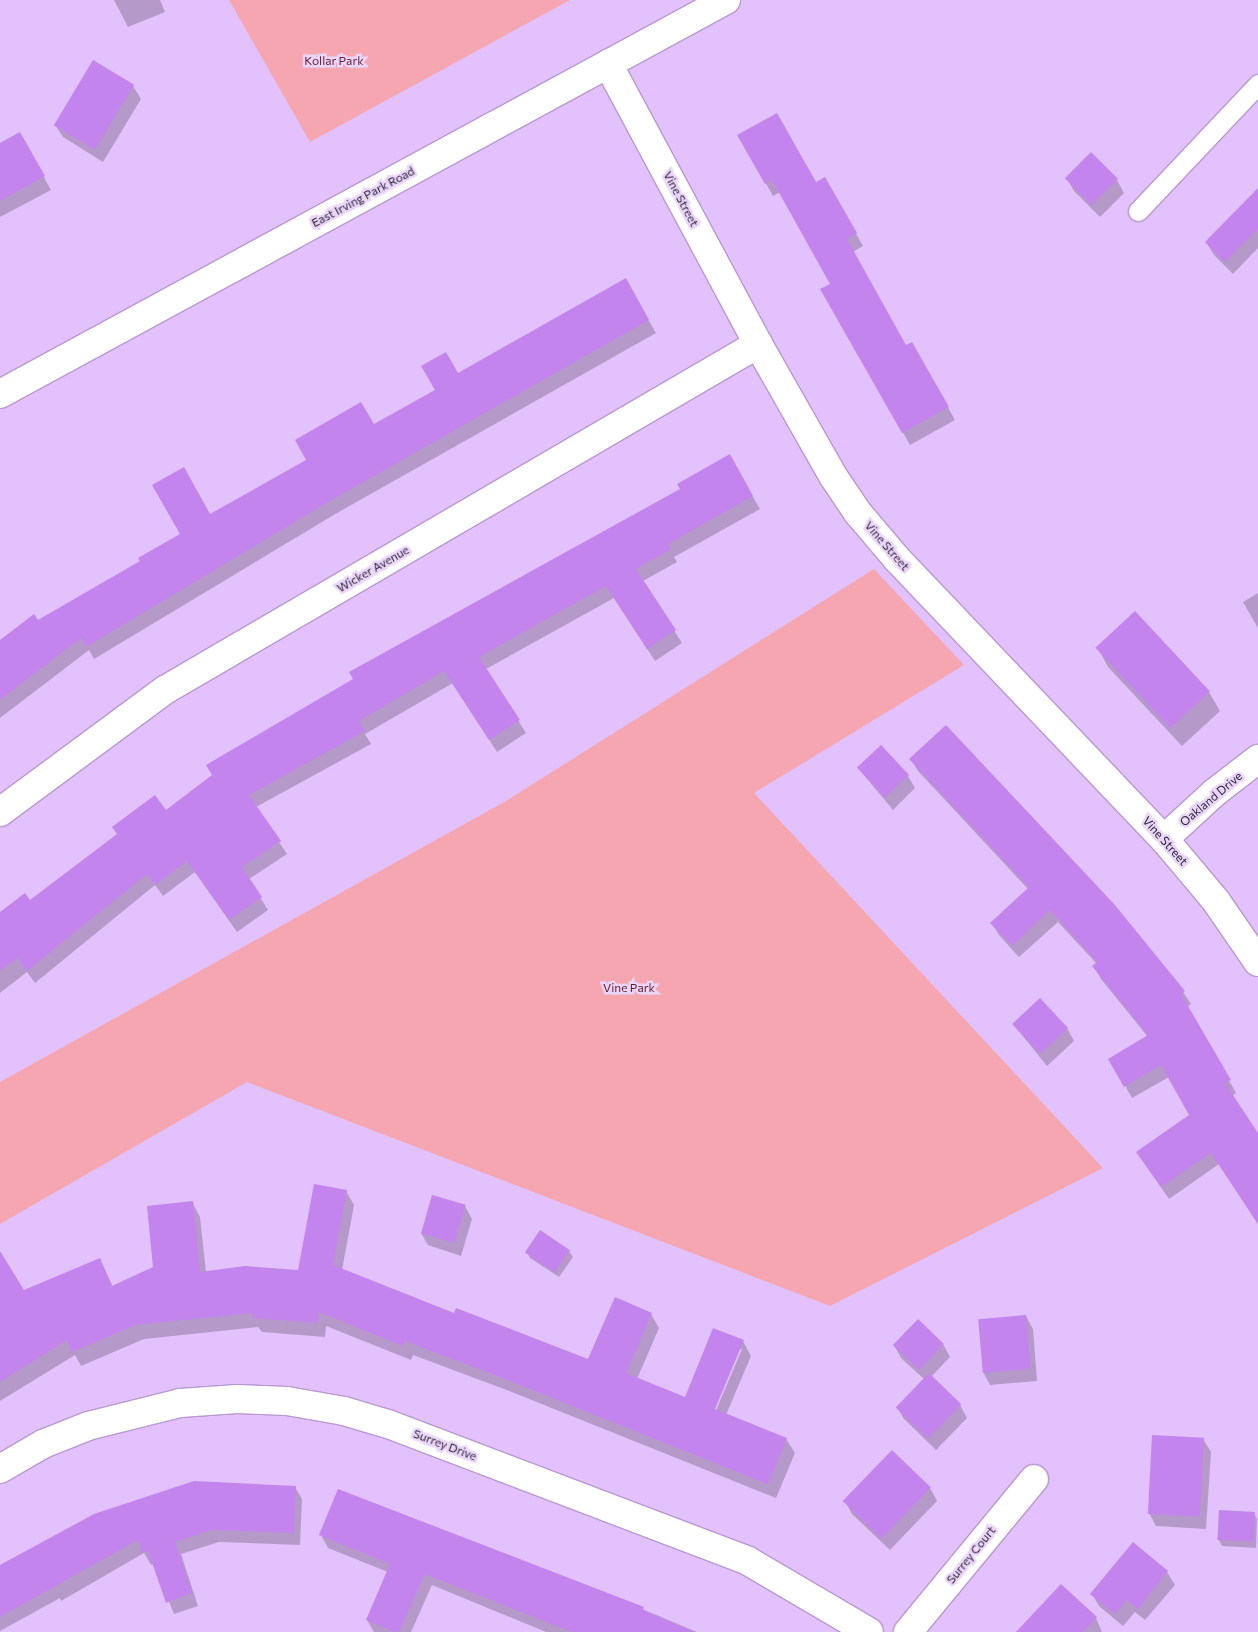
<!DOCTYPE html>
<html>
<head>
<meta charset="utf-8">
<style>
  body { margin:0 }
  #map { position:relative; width:1258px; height:1632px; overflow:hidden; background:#e3c1fc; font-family:Commissioner,sans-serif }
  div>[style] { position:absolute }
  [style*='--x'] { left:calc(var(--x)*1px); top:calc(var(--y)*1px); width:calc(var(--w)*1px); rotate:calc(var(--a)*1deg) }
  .green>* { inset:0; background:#f5a6b0 }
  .shadow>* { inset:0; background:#0003 }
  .building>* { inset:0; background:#c384ed; transform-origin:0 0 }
  .roads { filter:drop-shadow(1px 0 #b999d1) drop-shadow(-1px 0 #b999d1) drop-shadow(0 1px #b999d1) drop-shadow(0 -1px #b999d1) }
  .service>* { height:19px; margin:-9.5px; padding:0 9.5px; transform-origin:9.5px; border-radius:9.5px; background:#fff }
  .minor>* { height:28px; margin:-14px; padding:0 14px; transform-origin:14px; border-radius:14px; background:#fff }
  .secondary>* { height:28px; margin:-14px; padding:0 14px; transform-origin:14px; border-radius:14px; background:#fff }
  span { translate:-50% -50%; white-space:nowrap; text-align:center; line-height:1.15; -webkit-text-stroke:5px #e9d5f8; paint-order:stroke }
  .park-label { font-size:12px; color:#6b1a2e }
  .street-label { font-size:12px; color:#2c1f35 }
</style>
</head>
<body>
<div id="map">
  <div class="green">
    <i style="clip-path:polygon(229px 0,570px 0,310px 142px)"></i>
    <i style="clip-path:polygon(874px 569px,964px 665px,754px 793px,1103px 1168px,830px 1306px,247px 1082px,0 1224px,0 1082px,506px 801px)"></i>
  </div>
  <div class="shadow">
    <i style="clip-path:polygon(114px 0,160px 0,165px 12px,128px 27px)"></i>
    <i style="clip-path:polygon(93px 62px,133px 86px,141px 99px,103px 162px,63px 137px,55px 125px)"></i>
    <i style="clip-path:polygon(20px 134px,51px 190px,0 217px,0 145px)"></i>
    <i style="clip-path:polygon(739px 135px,815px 184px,825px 178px,863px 246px,853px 252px,906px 347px,912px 343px,955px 420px,910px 445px,822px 290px,832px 284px,780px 192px,773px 196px)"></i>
    <i style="clip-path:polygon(1067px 179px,1117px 180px,1124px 193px,1100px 217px,1074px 191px)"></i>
    <i style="clip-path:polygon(1258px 207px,1258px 248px,1233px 274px,1214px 255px,1206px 242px)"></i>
    <i style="clip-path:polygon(625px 279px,656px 333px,337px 513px,94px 659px,89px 650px,0 718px,0 642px,142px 562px,210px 516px,436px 390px,457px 375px)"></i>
    <i style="clip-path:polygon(729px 456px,760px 509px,674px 557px,677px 562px,643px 581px,682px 643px,655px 661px,614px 598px,486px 669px,526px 733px,497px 752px,453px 683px,365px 734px,371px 744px,256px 807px,287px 854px,249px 879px,268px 910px,237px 932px,195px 872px,163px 896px,155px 885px,35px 983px,27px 972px,0 993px,0 914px,30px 902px,166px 812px,682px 489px)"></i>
    <i style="clip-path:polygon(1258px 593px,1258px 628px,1243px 602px)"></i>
    <i style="clip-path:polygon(1098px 648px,1209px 692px,1220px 711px,1182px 746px,1108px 667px)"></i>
    <i style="clip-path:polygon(911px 759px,1183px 992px,1191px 1004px,1187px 1007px,1236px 1093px,1232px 1096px,1258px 1135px,1258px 1224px,1219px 1164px,1169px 1199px,1145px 1164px,1190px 1115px,1169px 1077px,1132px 1098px,1110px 1059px,1148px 1037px,1101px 979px,1094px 966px,1097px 964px,1058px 922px,1019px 957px,999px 935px,992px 923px,1028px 889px,918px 771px)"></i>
    <i style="clip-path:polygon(858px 768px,908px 776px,915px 788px,893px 810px)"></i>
    <i style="clip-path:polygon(1013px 1024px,1067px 1028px,1074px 1041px,1047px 1066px)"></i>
    <i style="clip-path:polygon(evenodd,346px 1191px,354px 1205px,342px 1270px,455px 1315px,589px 1360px,651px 1314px,659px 1328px,637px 1379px,685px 1398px,743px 1341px,751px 1356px,726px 1415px,786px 1439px,795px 1453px,776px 1498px,504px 1389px,413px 1355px,411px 1360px,326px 1326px,325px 1337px,262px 1332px,258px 1327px,144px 1339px,81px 1366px,75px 1355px,0 1401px,0 1277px,24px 1291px,100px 1260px,113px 1287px,155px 1268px,192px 1202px,200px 1217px,206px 1272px,299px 1272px,346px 1191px,739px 1349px,742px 1349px,714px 1415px,711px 1414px,739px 1349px)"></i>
    <i style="clip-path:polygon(465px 1206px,472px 1219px,461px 1256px,428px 1245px,421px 1233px)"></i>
    <i style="clip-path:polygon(569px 1251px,573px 1257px,559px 1277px,530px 1258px,527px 1252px)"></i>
    <i style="clip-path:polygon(1026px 1316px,1033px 1329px,1037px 1381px,990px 1385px,983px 1372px,979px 1320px)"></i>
    <i style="clip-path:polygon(943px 1344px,950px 1357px,931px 1377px,960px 1405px,967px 1418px,936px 1450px,904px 1419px,897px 1407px,924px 1379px,901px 1358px,894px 1345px)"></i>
    <i style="clip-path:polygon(1203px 1439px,1211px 1452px,1206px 1529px,1156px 1526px,1149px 1513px)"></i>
    <i style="clip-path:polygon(295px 1487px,302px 1499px,300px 1545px,219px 1542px,181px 1554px,198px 1606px,174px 1614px,154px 1564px,151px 1565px,144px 1553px,61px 1601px,60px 1598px,0 1631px,0 1567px)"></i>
    <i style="clip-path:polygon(930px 1488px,937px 1501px,890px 1550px,852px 1514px,845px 1501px)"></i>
    <i style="clip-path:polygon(1220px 1512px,1254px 1513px,1257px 1519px,1256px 1548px,1222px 1546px,1219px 1540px)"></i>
    <i style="clip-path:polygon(321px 1535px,587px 1586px,697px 1632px,546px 1632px,432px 1585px,411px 1632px,374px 1632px,367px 1620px,388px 1572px,328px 1548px)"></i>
    <i style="clip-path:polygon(1133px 1543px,1167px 1572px,1175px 1585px,1145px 1620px,1135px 1612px,1123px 1626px,1099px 1606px,1092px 1594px)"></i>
    <i style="clip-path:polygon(1096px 1618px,1102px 1632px,1018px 1632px)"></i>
  </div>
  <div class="building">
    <i style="left:93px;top:60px;width:48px;height:76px;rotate:31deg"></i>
    <i style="clip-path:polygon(777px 113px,816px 182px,825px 177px,857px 233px,847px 239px,906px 345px,912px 342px,949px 407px,902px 433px,820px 289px,830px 284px,772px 180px,765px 184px,737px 135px)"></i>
    <i style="clip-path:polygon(20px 132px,45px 176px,0 201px,0 143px)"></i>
    <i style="left:1091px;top:152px;width:38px;height:37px;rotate:45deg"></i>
    <i style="clip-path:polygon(1258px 188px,1258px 229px,1225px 262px,1205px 242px)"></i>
    <i style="clip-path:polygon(626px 278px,649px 320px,330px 501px,86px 647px,81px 638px,0 700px,0 640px,34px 614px,38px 620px,140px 561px,138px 558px,180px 534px,152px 485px,184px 467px,210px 514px,306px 460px,295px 440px,361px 402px,374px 424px,435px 390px,421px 366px,446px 352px,458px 373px)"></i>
    <i style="clip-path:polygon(730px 454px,753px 496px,668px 544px,671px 549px,636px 569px,676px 630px,647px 649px,606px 586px,479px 657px,520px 720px,489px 740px,444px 671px,359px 721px,365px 731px,249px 795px,281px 841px,242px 867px,262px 897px,229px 920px,187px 861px,155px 885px,147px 874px,27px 971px,17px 958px,0 971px,0 912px,25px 893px,30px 900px,117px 834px,112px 827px,155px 795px,166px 810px,212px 775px,206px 765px,353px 679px,349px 672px,680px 489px,677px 484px)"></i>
    <i style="left:1135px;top:611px;width:110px;height:54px;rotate:47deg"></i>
    <i style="clip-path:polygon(946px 725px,1114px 904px,1185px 991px,1181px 994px,1231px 1080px,1225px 1083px,1258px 1133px,1258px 1224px,1211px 1153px,1161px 1187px,1136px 1152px,1189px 1115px,1161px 1065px,1124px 1087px,1108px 1059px,1148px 1035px,1092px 966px,1097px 962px,1050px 910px,1012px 946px,990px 923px,1029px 887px,909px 759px)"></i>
    <i style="left:881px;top:745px;width:41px;height:33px;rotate:47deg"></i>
    <i style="left:1040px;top:998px;width:41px;height:38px;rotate:47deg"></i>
    <i style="clip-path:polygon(314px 1184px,347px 1190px,333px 1265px,454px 1313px,456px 1308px,588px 1359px,615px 1297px,652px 1313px,626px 1373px,685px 1397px,713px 1328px,744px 1340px,715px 1409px,787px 1438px,768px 1484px,495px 1375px,405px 1341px,403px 1346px,319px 1312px,318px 1323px,252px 1318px,253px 1313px,136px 1325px,72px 1352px,67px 1340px,0 1382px,0 1251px,24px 1290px,100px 1258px,112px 1286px,153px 1267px,147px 1206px,193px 1201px,200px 1272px,245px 1266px,298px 1270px)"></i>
    <i style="left:432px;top:1195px;width:35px;height:40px;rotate:16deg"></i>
    <i style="left:540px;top:1230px;width:36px;height:27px;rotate:34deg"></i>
    <i style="left:1026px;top:1315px;width:54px;height:48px;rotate:85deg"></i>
    <i style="left:918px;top:1319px;width:36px;height:36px;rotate:44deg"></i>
    <i style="left:929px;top:1373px;width:45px;height:48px;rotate:44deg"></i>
    <i style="left:1152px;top:1435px;width:52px;height:79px;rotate:3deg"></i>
    <i style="left:892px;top:1450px;width:54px;height:71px;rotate:44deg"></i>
    <i style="clip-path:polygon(194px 1481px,296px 1486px,294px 1533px,212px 1530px,175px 1542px,192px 1593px,166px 1603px,148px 1551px,142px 1553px,138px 1540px,0 1617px,0 1565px,94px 1514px)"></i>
    <i style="clip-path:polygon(338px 1489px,644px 1607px,643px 1610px,694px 1632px,572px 1632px,425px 1574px,399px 1632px,395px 1632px,366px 1620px,390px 1564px,319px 1535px)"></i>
    <i style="left:1219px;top:1510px;width:36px;height:30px;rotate:3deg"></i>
    <i style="clip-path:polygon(1133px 1542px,1168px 1571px,1138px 1609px,1127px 1600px,1115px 1614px,1090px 1594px)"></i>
    <i style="clip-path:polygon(1061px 1584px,1097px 1617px,1083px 1632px,1016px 1632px)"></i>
  </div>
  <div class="roads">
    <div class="service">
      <i style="--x:1138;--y:211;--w:175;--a:-46.6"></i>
    </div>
    <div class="minor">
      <i style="--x:608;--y:64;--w:318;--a:61.8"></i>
      <i style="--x:758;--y:344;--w:152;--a:60.4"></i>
      <i style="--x:833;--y:476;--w:45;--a:56"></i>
      <i style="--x:858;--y:513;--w:60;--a:49.7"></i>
      <i style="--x:897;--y:559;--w:387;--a:46.4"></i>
      <i style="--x:1164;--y:839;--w:81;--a:50"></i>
      <i style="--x:1216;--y:901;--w:74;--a:55.5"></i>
      <i style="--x:0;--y:812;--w:205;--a:-36.5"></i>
      <i style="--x:165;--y:690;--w:687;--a:-30.26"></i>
      <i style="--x:1164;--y:839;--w:68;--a:-42.6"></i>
      <i style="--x:1214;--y:793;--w:56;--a:-37.7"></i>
      <i style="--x:0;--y:1469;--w:50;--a:-30.2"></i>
      <i style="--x:43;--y:1444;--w:48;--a:-21.8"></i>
      <i style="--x:88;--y:1426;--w:95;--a:-14"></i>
      <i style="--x:180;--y:1403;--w:57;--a:-4"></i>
      <i style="--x:237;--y:1399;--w:50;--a:2.3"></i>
      <i style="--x:287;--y:1401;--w:58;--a:10"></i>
      <i style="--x:344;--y:1411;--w:46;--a:16.5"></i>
      <i style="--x:388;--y:1424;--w:385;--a:20.8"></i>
      <i style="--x:748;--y:1561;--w:140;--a:30.4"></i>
      <i style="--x:908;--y:1632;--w:198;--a:-50.5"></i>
    </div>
    <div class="secondary">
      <i style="--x:0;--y:394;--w:826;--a:-28.49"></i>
    </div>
  </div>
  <div class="park-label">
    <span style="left:334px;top:61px">Kollar Park</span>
    <span style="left:629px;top:988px">Vine Park</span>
  </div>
  <div class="street-label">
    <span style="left:363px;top:197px;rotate:-28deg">East Irving Park Road</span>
    <span style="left:681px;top:199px;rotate:62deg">Vine Street</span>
    <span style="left:887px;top:546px;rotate:49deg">Vine Street</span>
    <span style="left:373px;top:569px;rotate:-30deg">Wicker Avenue</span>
    <span style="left:1211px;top:799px;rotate:-40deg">Oakland Drive</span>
    <span style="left:1165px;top:841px;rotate:48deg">Vine Street</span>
    <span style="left:445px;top:1445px;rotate:21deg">Surrey Drive</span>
    <span style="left:971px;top:1555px;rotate:-51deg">Surrey Court</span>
  </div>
</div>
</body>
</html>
